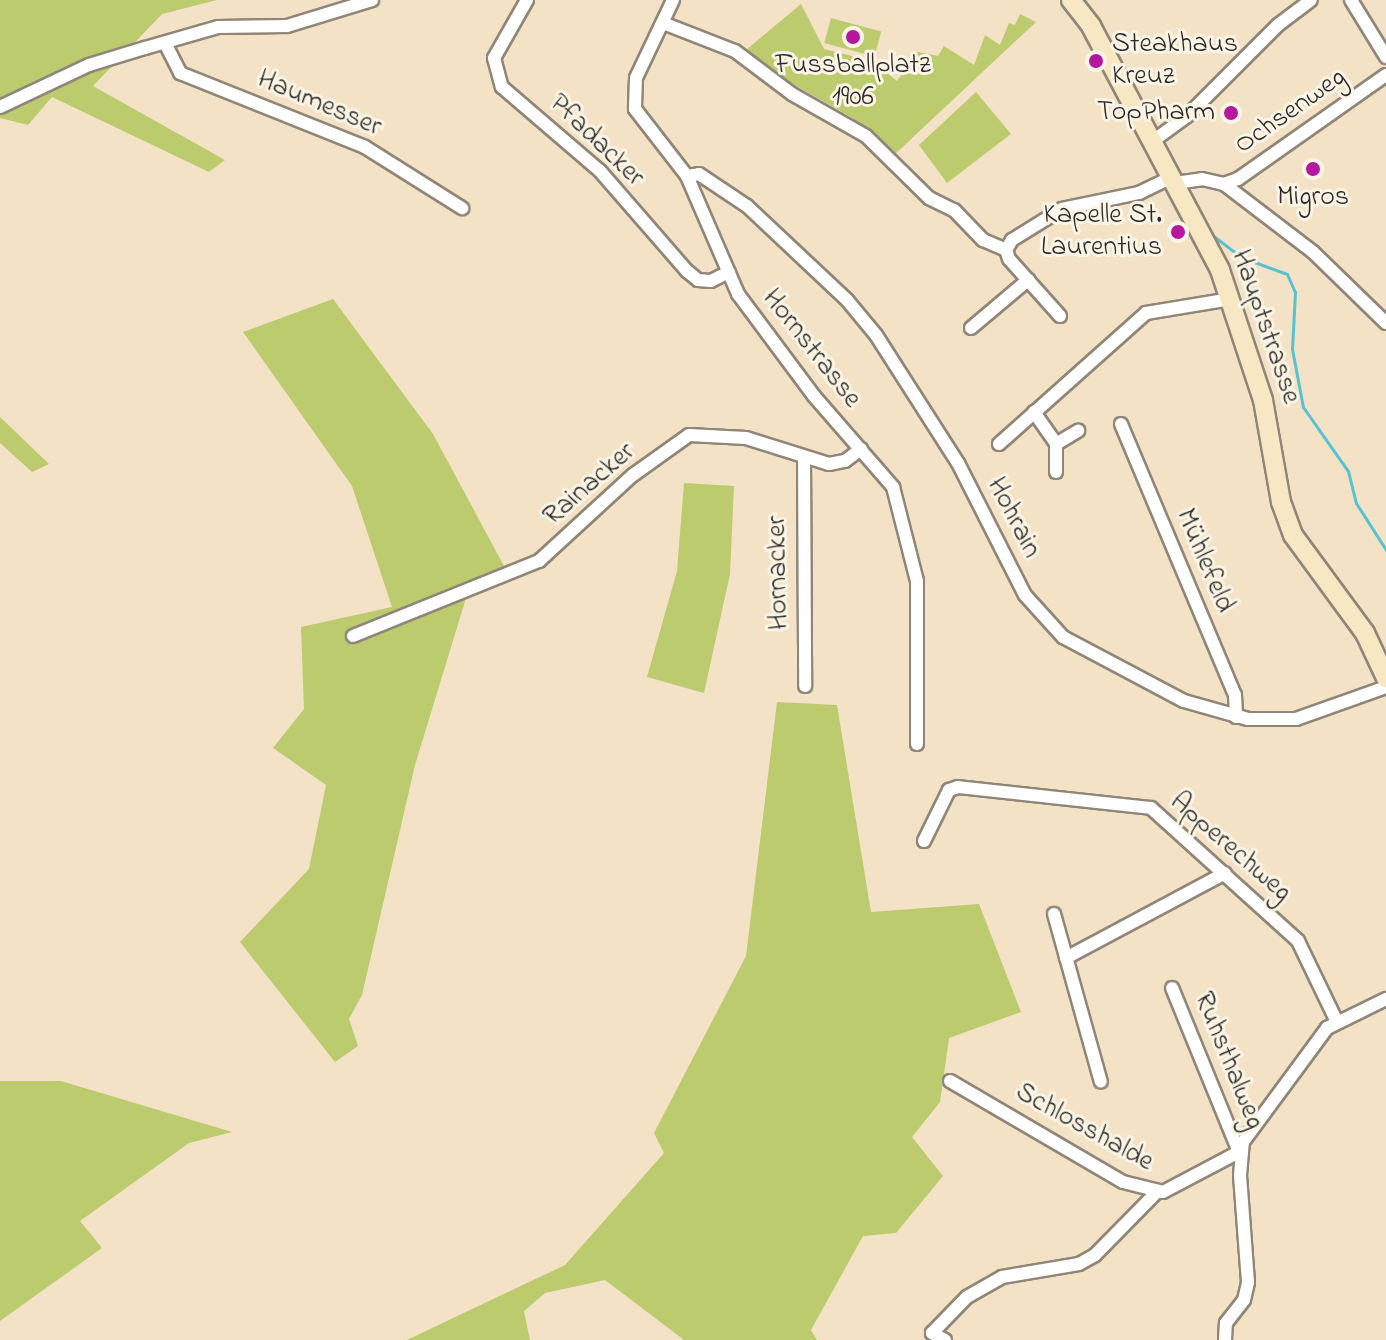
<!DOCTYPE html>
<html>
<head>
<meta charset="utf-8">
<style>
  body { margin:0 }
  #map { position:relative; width:1386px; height:1340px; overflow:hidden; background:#f3e2c5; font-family:"Indie Flower",sans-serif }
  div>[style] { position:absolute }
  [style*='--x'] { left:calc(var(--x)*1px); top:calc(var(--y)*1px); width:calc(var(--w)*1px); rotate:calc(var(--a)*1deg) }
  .green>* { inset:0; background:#bccb6e; transform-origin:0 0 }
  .stream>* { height:3px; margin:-1.5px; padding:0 1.5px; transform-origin:1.5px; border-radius:1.5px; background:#58c2d3 }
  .roads { filter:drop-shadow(2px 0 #8f8678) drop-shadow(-2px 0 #8f8678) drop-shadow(0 2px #8f8678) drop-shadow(0 -2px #8f8678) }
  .minor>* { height:12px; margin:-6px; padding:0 6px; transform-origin:6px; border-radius:6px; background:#fff }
  .secondary>* { height:18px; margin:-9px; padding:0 9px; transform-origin:9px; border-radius:9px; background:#f7e8c3 }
  .dots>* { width:22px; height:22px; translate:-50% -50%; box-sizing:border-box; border:4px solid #fcf5e5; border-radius:50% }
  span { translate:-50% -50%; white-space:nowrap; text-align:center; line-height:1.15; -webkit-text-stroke:6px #fcf5e5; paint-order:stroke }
  .poi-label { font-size:28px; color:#2b2b2b }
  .left { translate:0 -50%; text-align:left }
  .right { translate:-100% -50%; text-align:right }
  .street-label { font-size:28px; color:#2b2b2b }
</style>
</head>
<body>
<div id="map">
  <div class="green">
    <i style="clip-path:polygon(0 0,217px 0,162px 14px,93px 86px,225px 160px,209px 172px,52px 97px,28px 125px,0 118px)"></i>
    <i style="clip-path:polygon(801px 4px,824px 49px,872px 61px,897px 81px,918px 52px,938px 56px,944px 46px,974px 65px,985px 35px,1000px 45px,1009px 23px,1015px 25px,1020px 14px,1036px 22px,894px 155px,851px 117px,779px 76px,746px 50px)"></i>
    <i style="left:831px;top:18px;width:52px;height:26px;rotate:15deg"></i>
    <i style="clip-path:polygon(976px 92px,1011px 134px,947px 183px,919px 145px)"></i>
    <i style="clip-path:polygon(333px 299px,433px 434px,504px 566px,470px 585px,415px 765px,362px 995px,349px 1019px,358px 1046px,335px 1062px,240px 942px,309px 869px,326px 785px,273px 748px,304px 709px,301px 627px,392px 607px,352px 486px,243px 332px)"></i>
    <i style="clip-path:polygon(0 417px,49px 464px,32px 472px,0 443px)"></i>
    <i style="clip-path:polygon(684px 483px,734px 486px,730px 574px,704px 693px,647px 677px,677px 571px)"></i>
    <i style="clip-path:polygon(777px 702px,837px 705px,871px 912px,979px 904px,1021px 1012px,949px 1038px,940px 1102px,912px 1137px,943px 1176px,896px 1233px,863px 1236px,811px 1330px,817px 1340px,684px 1340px,605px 1280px,545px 1293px,524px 1311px,530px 1340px,407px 1340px,565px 1265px,664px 1153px,654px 1133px,746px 956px)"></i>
    <i style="clip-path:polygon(0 1081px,61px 1081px,232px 1132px,189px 1143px,80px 1221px,102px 1248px,0 1321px)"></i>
  </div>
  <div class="stream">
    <i style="--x:1212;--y:235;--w:36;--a:37"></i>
    <i style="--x:1241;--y:257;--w:49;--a:20.3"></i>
    <i style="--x:1287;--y:274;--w:20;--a:66"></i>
    <i style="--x:1295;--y:292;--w:57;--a:93"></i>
    <i style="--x:1292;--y:349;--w:59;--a:79.3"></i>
    <i style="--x:1303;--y:407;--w:78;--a:54.9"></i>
    <i style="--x:1348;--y:471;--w:33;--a:76"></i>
    <i style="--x:1356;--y:503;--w:56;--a:57.4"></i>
  </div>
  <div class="roads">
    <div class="minor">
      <i style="--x:527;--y:0;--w:67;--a:119.6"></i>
      <i style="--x:494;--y:58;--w:30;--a:75"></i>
      <i style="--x:502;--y:87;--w:129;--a:40.6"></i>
      <i style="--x:600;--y:171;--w:133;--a:49"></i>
      <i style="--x:687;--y:271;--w:14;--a:39"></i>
      <i style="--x:698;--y:280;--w:13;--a:4"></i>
      <i style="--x:711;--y:281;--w:20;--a:-27"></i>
      <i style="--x:673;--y:0;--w:86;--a:115.4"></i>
      <i style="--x:636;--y:78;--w:31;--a:92"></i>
      <i style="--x:635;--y:109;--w:85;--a:52.2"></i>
      <i style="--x:687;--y:176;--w:129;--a:66.6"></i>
      <i style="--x:738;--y:294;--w:127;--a:53.3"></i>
      <i style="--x:814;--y:396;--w:121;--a:49"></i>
      <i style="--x:893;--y:487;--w:97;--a:75.7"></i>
      <i style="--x:917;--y:581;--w:163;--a:90"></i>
      <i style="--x:1351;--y:0;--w:67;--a:58.4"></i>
      <i style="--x:663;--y:23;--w:77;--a:21.3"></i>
      <i style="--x:735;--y:51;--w:71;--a:37"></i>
      <i style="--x:792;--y:94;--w:85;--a:29.6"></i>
      <i style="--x:866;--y:136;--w:88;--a:44.5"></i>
      <i style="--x:929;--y:198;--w:28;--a:26"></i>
      <i style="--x:954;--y:210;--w:42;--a:46"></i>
      <i style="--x:983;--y:240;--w:25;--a:23"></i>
      <i style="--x:165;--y:43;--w:34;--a:63"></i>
      <i style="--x:180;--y:73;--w:199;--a:21.8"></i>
      <i style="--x:365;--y:147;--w:115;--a:32.2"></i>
      <i style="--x:0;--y:107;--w:98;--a:-25.3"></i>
      <i style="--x:89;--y:65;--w:59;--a:-16.9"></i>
      <i style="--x:145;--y:48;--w:76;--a:-16"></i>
      <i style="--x:218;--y:27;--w:69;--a:-0.8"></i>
      <i style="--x:287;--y:26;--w:89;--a:-17"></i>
      <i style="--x:1153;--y:141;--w:42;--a:-36.3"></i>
      <i style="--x:1187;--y:116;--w:129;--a:-45"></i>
      <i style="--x:1278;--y:25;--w:41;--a:-37.1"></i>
      <i style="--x:687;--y:176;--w:12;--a:-9"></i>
      <i style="--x:699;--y:174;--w:58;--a:33.7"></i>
      <i style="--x:747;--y:206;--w:137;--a:43.2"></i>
      <i style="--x:847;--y:300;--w:45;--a:50.4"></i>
      <i style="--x:876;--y:335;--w:152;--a:57.4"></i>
      <i style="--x:958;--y:463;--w:148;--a:63.1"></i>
      <i style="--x:1025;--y:595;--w:57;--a:47.9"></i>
      <i style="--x:1063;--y:637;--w:137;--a:27.9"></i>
      <i style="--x:1184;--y:701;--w:66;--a:15.7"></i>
      <i style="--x:1248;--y:719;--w:48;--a:0"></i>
      <i style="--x:1296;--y:719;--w:96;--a:-19.6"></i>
      <i style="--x:1175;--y:183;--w:27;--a:-8"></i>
      <i style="--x:1202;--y:179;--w:23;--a:13"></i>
      <i style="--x:1224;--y:184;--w:15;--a:-20"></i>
      <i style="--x:1238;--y:179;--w:181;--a:-35.1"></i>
      <i style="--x:1224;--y:184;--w:112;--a:37.4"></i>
      <i style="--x:1313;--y:252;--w:102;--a:44.2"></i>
      <i style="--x:1060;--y:316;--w:76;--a:-131.8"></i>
      <i style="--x:1009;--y:259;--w:9;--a:-108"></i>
      <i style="--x:1006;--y:250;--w:12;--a:-59"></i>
      <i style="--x:1012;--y:240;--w:59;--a:-31.8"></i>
      <i style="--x:1062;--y:209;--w:79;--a:-11.7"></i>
      <i style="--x:1139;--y:193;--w:37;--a:-26"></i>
      <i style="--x:971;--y:328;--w:75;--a:-40.1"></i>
      <i style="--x:1034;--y:412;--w:39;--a:55"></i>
      <i style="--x:1056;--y:444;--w:28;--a:90"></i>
      <i style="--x:1121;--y:424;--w:294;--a:67.2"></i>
      <i style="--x:1235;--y:695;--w:22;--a:87"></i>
      <i style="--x:999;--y:444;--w:197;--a:-41.7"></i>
      <i style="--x:1146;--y:313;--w:86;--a:-9.4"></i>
      <i style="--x:1056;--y:444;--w:26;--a:-31"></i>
      <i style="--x:804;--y:458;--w:228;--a:89.7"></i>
      <i style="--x:353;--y:636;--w:201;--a:-22"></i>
      <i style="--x:539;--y:561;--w:127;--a:-42.5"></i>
      <i style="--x:633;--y:475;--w:69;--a:-35.5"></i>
      <i style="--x:689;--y:435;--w:57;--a:3"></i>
      <i style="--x:746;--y:438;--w:87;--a:17.4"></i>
      <i style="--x:829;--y:464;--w:16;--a:-11"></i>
      <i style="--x:845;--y:461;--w:20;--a:-37"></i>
      <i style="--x:924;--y:841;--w:57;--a:-63.9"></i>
      <i style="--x:949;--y:790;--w:9;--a:-18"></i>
      <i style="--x:958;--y:787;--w:194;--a:6.2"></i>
      <i style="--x:1151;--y:808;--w:198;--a:42.1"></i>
      <i style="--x:1298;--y:941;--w:88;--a:64.3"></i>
      <i style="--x:1054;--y:914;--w:174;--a:74.4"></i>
      <i style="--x:1066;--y:958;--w:180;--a:-28.1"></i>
      <i style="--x:950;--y:1081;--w:200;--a:30.3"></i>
      <i style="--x:1123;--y:1182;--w:41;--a:14"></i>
      <i style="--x:1163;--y:1192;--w:86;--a:-27.8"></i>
      <i style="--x:1239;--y:1152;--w:177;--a:-112.2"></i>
      <i style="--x:945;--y:1340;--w:15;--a:-152"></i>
      <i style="--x:932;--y:1333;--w:50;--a:-45.8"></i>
      <i style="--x:967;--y:1297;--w:40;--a:-29.7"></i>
      <i style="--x:1002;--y:1277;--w:78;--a:-9.6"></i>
      <i style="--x:1079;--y:1264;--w:18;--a:-29"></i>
      <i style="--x:1095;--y:1255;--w:87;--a:-45.5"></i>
      <i style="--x:1225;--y:1340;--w:17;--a:-87"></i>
      <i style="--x:1226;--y:1323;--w:29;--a:-52"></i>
      <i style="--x:1244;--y:1300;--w:18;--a:-77"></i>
      <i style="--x:1248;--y:1282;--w:107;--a:-94.3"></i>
      <i style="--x:1240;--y:1175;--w:33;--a:-85"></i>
      <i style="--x:1243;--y:1142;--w:142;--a:-53.6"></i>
      <i style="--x:1327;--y:1028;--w:66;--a:-26.2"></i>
    </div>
    <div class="secondary">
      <i style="--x:1071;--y:0;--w:33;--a:52"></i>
      <i style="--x:1091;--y:26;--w:276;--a:62.1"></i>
      <i style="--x:1220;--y:270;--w:137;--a:71.7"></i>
      <i style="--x:1263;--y:400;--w:104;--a:80"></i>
      <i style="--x:1281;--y:502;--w:35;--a:70"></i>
      <i style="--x:1293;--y:535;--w:122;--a:53.7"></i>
      <i style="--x:1365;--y:633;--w:50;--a:65"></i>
    </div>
  </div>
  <div class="dots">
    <i style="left:853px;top:37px;background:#b5179e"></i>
    <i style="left:1096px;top:61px;background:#b5179e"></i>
    <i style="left:1231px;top:113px;background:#b5179e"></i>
    <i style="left:1313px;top:169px;background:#b5179e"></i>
    <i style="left:1178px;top:232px;background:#b5179e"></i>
  </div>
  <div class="poi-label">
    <span class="left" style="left:1112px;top:61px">Steakhaus<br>Kreuz</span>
    <span style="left:853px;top:82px">Fussballplatz<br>1906</span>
    <span class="right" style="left:1215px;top:113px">TopPharm</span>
    <span style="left:1313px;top:198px">Migros</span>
    <span class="right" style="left:1162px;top:232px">Kapelle St.<br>Laurentius</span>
  </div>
  <div class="street-label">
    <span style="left:319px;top:104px;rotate:23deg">Haumesser</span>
    <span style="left:1291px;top:112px;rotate:-35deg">Ochsenweg</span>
    <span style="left:596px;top:141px;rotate:44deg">Pfadacker</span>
    <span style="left:1265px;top:327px;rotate:71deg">Hauptstrasse</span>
    <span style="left:811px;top:349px;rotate:52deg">Hornstrasse</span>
    <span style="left:590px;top:485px;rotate:-41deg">Rainacker</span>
    <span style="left:1013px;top:518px;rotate:63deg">Hohrain</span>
    <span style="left:1204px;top:561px;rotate:67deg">Mühlefeld</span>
    <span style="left:779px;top:573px;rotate:-91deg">Hornacker</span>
    <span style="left:1230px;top:848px;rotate:41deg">Apperechweg</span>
    <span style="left:1228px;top:1061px;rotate:68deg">Ruhsthalweg</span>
    <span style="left:1084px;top:1128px;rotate:29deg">Schlosshalde</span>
  </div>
</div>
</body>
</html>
